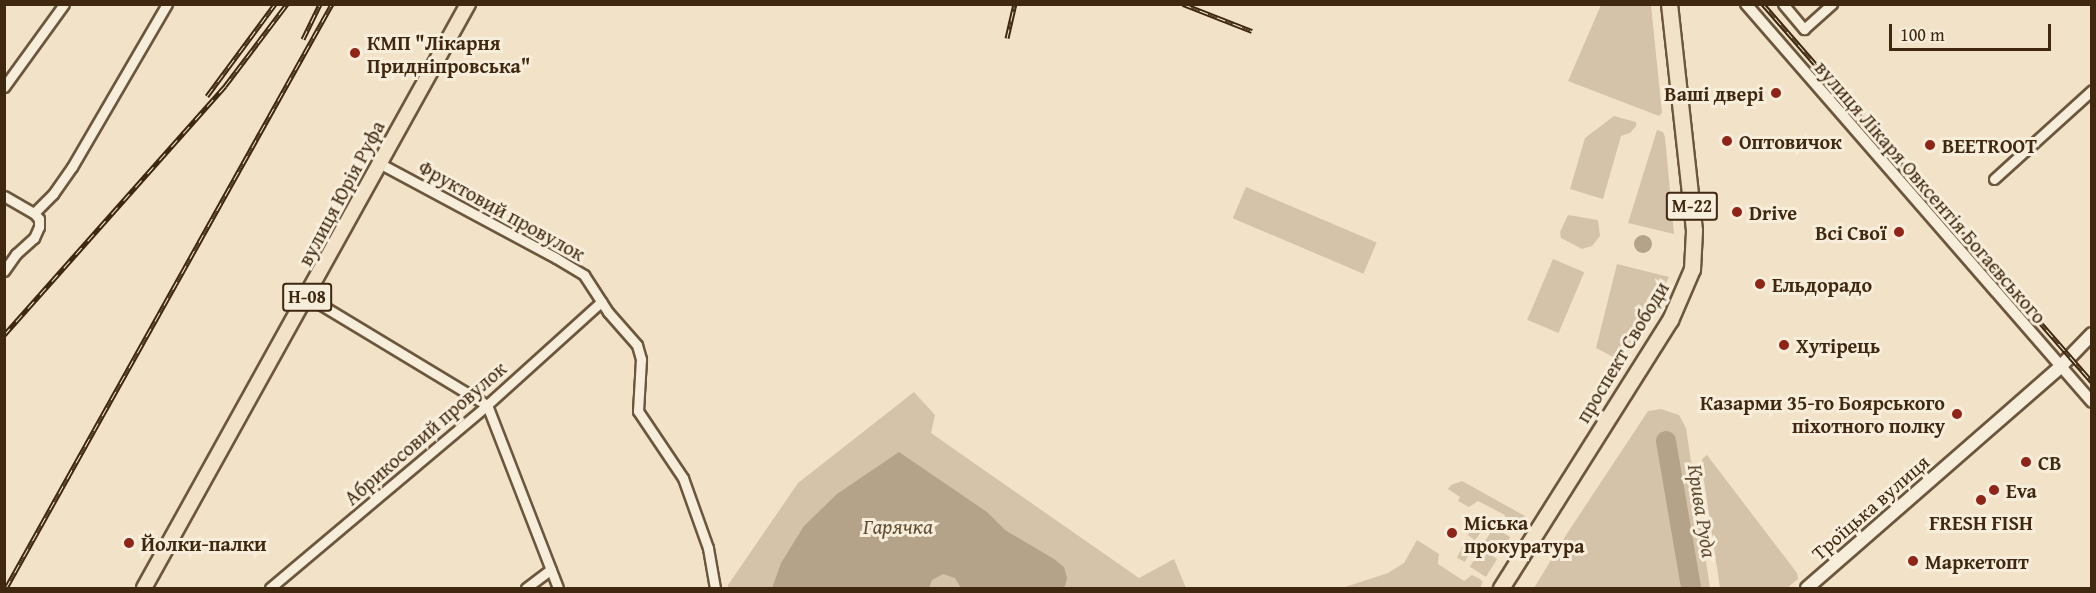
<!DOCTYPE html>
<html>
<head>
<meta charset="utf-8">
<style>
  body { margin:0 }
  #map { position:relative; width:2096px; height:593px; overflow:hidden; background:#f2e3c8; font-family:"Gentium Book Plus",serif }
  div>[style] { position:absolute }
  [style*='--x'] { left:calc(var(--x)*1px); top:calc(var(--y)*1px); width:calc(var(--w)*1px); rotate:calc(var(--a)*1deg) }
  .green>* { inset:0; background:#d4c3a9; transform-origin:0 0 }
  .water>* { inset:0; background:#b5a389 }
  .round { border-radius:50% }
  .river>* { height:20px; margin:-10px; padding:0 10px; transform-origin:10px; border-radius:10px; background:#b5a389 }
  .roads { filter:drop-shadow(2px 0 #6c573d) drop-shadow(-2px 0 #6c573d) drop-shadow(0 2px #6c573d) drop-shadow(0 -2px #6c573d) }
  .minor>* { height:9px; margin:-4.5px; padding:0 4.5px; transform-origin:4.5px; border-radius:4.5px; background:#f7eddb }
  .tertiary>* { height:10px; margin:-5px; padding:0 5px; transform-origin:5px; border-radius:5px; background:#f7eddb }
  .secondary>* { height:12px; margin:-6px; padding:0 6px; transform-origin:6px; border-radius:6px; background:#f7eddb }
  .primary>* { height:14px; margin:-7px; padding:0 7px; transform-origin:7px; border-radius:7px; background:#f2e3c8 }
  .trunk>* { height:15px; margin:-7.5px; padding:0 7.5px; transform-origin:7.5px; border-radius:7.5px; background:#f2e3c8 }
  .rail>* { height:5px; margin-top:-2.5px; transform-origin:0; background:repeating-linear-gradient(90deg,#f7eddb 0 9px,#3f280f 0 18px); box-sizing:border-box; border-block:2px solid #3f280f }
  .dots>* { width:16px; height:16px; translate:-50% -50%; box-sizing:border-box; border:3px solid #f7eddb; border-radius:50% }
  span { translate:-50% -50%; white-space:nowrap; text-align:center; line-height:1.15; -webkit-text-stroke:6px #f7eddb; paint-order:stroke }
  .shield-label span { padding:2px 4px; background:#f7eddb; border:2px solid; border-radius:4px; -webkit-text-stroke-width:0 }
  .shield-label { font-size:18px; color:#3f280f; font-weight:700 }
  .poi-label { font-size:20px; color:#3f280f; font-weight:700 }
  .left { translate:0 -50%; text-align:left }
  .right { translate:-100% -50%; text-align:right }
  .street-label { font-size:20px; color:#3f280f }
  .water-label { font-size:21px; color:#624d34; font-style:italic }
  .frame { position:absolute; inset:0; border:6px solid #3f280f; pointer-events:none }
  .scale { position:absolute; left:1889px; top:24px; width:162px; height:27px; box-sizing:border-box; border:3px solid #3f280f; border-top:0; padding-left:8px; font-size:18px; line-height:21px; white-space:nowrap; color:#3f280f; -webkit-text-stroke:4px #f7eddb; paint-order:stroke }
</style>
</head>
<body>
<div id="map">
  <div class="green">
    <i style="clip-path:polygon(1601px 5px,1651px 5px,1662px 113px,1659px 116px,1568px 81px)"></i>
    <i style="clip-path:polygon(1614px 116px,1636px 122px,1636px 126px,1630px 133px,1621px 136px,1603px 199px,1570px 189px,1585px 138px)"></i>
    <i style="clip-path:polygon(1657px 130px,1663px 132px,1665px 137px,1674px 234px,1628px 223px)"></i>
    <i style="left:1246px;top:187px;width:142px;height:34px;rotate:23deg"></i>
    <i style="clip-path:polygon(1568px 215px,1598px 220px,1600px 236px,1592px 246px,1582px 249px,1561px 238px,1560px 232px)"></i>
    <i style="left:1553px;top:259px;width:34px;height:66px;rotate:23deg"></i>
    <i style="clip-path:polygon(1617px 264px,1669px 277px,1651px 313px,1623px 359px,1617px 359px,1596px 348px)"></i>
    <i style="clip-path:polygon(914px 392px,935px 415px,931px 433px,1139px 578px,1174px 559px,1186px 588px,728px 588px,728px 585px,798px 483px)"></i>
    <i style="clip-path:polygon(1661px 409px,1679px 415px,1686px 428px,1710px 588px,1534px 588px,1568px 532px,1648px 411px)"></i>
    <i style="clip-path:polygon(1707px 455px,1797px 573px,1798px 579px,1787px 588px,1720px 588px,1703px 474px,1702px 459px)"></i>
    <i style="clip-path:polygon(1462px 481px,1525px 516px,1517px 530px,1504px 525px,1505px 515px,1478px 501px,1469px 507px,1458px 501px,1460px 497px,1448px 489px,1451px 485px)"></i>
    <i style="left:1480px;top:518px;width:9px;height:21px;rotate:36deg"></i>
    <i style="left:1494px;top:527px;width:19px;height:21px;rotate:32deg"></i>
    <i style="clip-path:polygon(1417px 540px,1439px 554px,1438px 564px,1464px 581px,1472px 575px,1480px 579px,1483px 582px,1480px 588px,1342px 588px,1388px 573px,1404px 563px)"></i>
    <i style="left:1466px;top:540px;width:9px;height:20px;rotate:27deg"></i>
    <i style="left:1481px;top:549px;width:19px;height:21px;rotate:32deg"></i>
  </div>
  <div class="water">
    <i class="round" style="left:1634px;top:235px;width:18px;height:18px"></i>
    <i style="clip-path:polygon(899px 452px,987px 512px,1005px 530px,1054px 559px,1064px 567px,1067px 578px,1065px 586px,1060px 588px,961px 588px,955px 578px,943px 574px,932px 580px,929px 588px,772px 588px,781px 563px,804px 526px,837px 494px)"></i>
  </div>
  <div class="river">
    <i style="--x:1666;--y:441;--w:149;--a:80.3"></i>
  </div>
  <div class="roads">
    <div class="minor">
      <i style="--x:1783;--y:4;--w:33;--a:50"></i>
      <i style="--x:1804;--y:29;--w:38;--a:-42"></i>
      <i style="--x:4;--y:87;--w:102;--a:-54.1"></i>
      <i style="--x:379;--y:163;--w:201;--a:28.2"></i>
      <i style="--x:556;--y:258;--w:33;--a:31"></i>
      <i style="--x:584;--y:275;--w:44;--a:57"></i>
      <i style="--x:608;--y:312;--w:44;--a:48.7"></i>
      <i style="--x:637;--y:345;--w:15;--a:74"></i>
      <i style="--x:641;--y:359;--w:52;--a:93.3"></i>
      <i style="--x:638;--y:411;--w:81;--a:56.1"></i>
      <i style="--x:683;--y:478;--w:74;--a:70.3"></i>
      <i style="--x:708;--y:548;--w:41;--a:80.1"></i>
      <i style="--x:1994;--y:179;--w:132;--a:-42.2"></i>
      <i style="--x:4;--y:196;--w:34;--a:30"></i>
      <i style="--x:4;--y:271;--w:21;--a:-55"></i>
      <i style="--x:16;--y:254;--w:24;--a:-42"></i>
      <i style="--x:34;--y:238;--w:12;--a:-66"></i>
      <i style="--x:39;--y:227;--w:8;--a:-90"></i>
      <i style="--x:39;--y:219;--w:8;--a:-130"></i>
      <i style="--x:34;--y:213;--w:27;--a:-45"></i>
      <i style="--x:53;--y:194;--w:33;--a:-55"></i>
      <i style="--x:72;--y:167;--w:189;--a:-59.8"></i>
      <i style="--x:308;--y:297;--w:209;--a:31.1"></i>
      <i style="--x:487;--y:405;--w:196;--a:68.8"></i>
      <i style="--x:270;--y:588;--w:284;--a:-40.1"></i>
      <i style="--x:487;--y:405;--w:154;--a:-42.1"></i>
      <i style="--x:526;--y:588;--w:31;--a:-37"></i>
    </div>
    <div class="tertiary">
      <i style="--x:1746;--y:4;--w:527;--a:49"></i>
    </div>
    <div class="secondary">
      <i style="--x:1807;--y:588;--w:336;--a:-41.1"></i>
      <i style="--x:2060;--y:367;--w:46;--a:-45.9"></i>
    </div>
    <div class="primary">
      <i style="--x:144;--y:588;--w:668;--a:-60.98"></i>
    </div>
    <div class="trunk">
      <i style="--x:1501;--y:588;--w:317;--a:-57.8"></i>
      <i style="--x:1670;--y:320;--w:56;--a:-66.7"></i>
      <i style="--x:1692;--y:269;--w:39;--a:-87"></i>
      <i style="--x:1694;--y:230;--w:227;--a:-96.3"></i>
    </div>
  </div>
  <div class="rail">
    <i style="--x:1183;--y:4;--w:74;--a:21.4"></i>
    <i style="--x:1763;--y:4;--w:501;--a:48.96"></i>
    <i style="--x:1007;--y:38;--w:35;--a:-77"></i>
    <i style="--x:303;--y:39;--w:39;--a:-64"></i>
    <i style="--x:207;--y:96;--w:114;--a:-53.5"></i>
    <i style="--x:4;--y:335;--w:333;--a:-48.4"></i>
    <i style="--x:225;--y:86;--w:103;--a:-52.9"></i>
    <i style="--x:6;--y:588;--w:669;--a:-60.83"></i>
  </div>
  <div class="dots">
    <i style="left:355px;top:53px;background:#8f2418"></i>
    <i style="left:1776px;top:93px;background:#8f2418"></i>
    <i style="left:1727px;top:141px;background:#8f2418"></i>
    <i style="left:1930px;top:145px;background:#8f2418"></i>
    <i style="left:1737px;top:212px;background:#8f2418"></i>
    <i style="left:1899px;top:232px;background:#8f2418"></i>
    <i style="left:1760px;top:284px;background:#8f2418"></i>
    <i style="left:1784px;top:345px;background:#8f2418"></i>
    <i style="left:1957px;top:414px;background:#8f2418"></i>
    <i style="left:2026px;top:462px;background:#8f2418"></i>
    <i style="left:1994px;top:490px;background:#8f2418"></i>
    <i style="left:1981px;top:500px;background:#8f2418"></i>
    <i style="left:1452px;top:533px;background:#8f2418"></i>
    <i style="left:129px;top:543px;background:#8f2418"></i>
    <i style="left:1913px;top:561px;background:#8f2418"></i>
  </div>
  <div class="shield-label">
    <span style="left:1692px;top:206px">М-22</span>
    <span style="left:307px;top:297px">Н-08</span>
  </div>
  <div class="poi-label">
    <span class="left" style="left:367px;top:54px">КМП "Лікарня<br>Придніпровська"</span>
    <span class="right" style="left:1764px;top:93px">Ваші двері</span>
    <span class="left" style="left:1739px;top:141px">Оптовичок</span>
    <span class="left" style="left:1942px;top:145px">BEETROOT</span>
    <span class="left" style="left:1749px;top:212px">Drive</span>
    <span class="right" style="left:1887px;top:232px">Всі Свої</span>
    <span class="left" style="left:1772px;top:284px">Ельдорадо</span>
    <span class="left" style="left:1796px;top:345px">Хутірець</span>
    <span class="right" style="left:1945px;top:414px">Казарми 35-го Боярського<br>піхотного полку</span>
    <span class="left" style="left:2038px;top:462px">СВ</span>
    <span class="left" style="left:2006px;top:490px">Eva</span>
    <span class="left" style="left:1464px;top:534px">Міська<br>прокуратура</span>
    <span style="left:1981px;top:522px">FRESH FISH</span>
    <span class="left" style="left:141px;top:543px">Йолки-палки</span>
    <span class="left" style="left:1925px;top:561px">Маркетопт</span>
  </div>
  <div class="street-label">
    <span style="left:1931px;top:192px;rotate:49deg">вулиця Лікаря Овксентія Богаєвського</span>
    <span style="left:341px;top:193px;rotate:-62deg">вулиця Юрія Руфа</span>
    <span style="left:502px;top:210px;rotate:29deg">Фруктовий провулок</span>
    <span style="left:1622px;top:352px;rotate:-59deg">проспект Свободи</span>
    <span style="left:425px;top:433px;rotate:-41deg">Абрикосовий провулок</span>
    <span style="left:1870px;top:507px;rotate:-41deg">Троїцька вулиця</span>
  </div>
  <div class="water-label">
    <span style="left:1702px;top:511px;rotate:81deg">Крива Руда</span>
    <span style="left:898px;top:527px">Гарячка</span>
  </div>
  <div class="frame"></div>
  <div class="scale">100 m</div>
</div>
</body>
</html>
